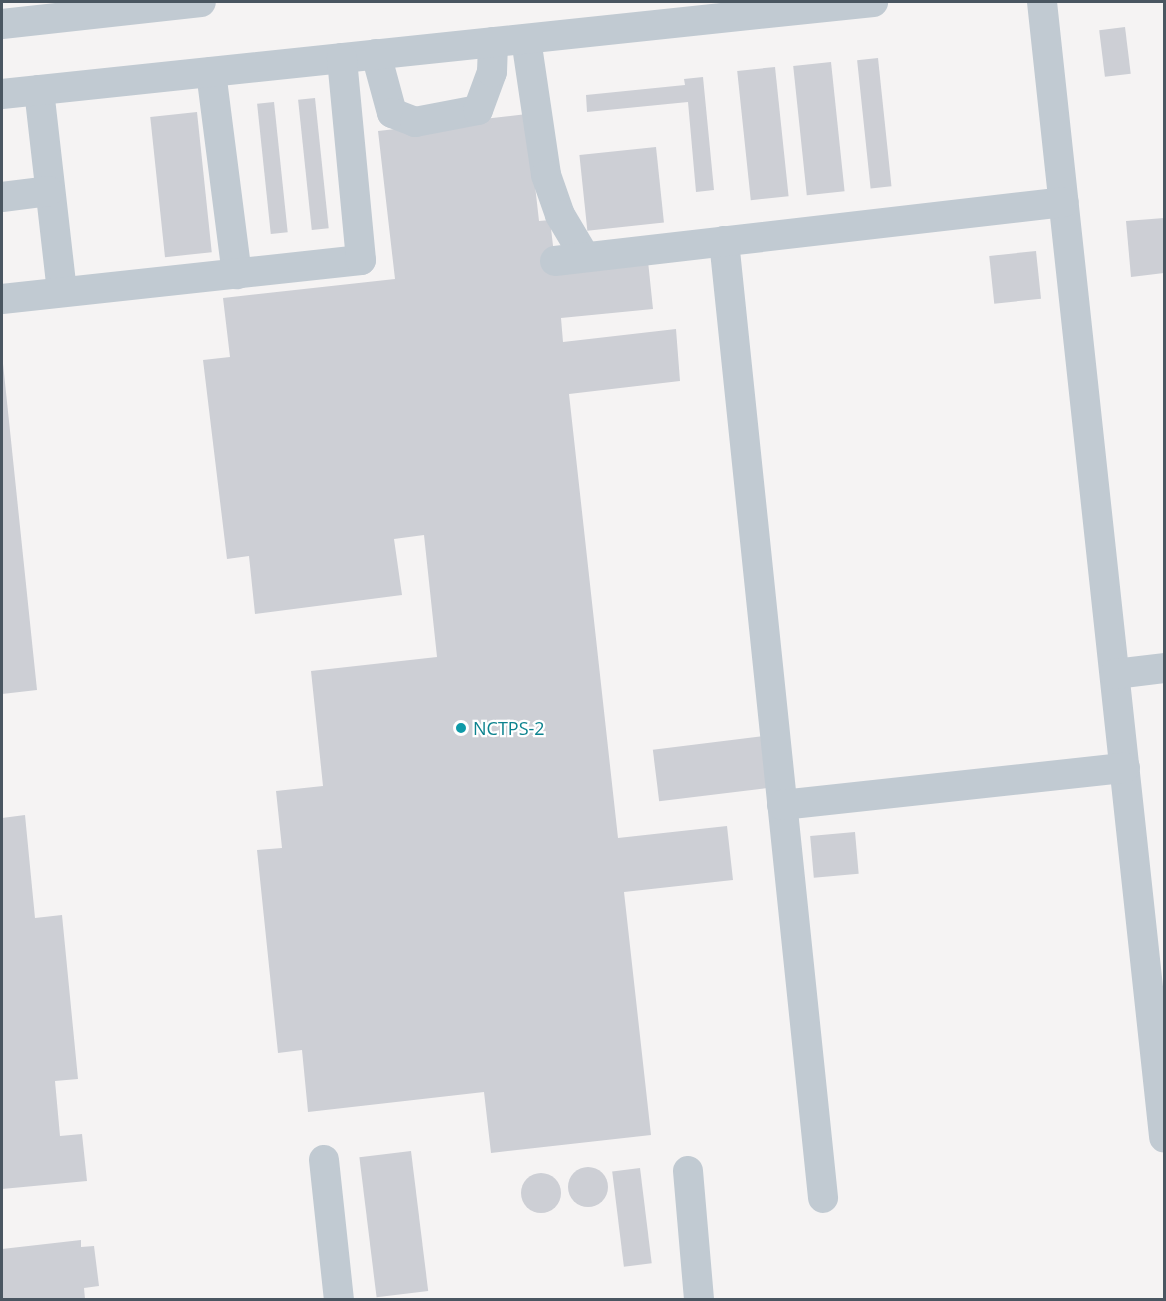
<!DOCTYPE html>
<html>
<head>
<meta charset="utf-8">
<style>
  body { margin:0 }
  #map { position:relative; width:1166px; height:1301px; overflow:hidden; background:#f5f3f3; font-family:"Open Sans",sans-serif }
  div>[style] { position:absolute }
  [style*='--x'] { left:calc(var(--x)*1px); top:calc(var(--y)*1px); width:calc(var(--w)*1px); rotate:calc(var(--a)*1deg) }
  .building>* { inset:0; background:#cdcfd5; transform-origin:0 0 }
  .round { border-radius:50% }
  .minor>* { height:30px; margin:-15px; padding:0 15px; transform-origin:15px; border-radius:15px; background:#c1cad2 }
  .dots>* { width:16px; height:16px; translate:-50% -50%; box-sizing:border-box; border:3px solid #fff; border-radius:50% }
  span { translate:-50% -50%; white-space:nowrap; text-align:center; line-height:1.15; -webkit-text-stroke:4.5px #fff; paint-order:stroke }
  .culture-label { font-size:18px; color:#0d838f }
  .left { translate:0 -50%; text-align:left }
  .frame { position:absolute; inset:0; border:3px solid #4a5661; pointer-events:none }
</style>
</head>
<body>
<div id="map">
  <div class="building">
    <i style="left:1125px;top:27px;width:47px;height:26px;rotate:83deg"></i>
    <i style="left:878px;top:58px;width:129px;height:21px;rotate:84deg"></i>
    <i style="left:831px;top:62px;width:130px;height:38px;rotate:84deg"></i>
    <i style="left:775px;top:67px;width:130px;height:38px;rotate:84deg"></i>
    <i style="clip-path:polygon(703px 77px,714px 190px,696px 192px,688px 102px,587px 112px,586px 95px,685px 85px,684px 79px)"></i>
    <i style="left:315px;top:98px;width:131px;height:17px;rotate:84deg"></i>
    <i style="left:274px;top:102px;width:131px;height:17px;rotate:84deg"></i>
    <i style="left:197px;top:112px;width:141px;height:47px;rotate:84deg"></i>
    <i style="clip-path:polygon(527px 114px,539px 221px,550px 220px,556px 271px,648px 261px,653px 309px,561px 318px,563px 342px,676px 329px,680px 381px,569px 394px,618px 838px,727px 826px,733px 880px,624px 892px,651px 1135px,491px 1153px,484px 1092px,308px 1112px,302px 1050px,278px 1053px,257px 850px,282px 848px,276px 791px,323px 786px,311px 671px,437px 657px,424px 535px,394px 539px,402px 595px,255px 614px,249px 556px,227px 559px,203px 360px,230px 357px,223px 298px,395px 279px,378px 131px)"></i>
    <i style="left:656px;top:147px;width:76px;height:77px;rotate:84deg"></i>
    <i style="clip-path:polygon(1164px 218px,1164px 273px,1131px 277px,1126px 221px)"></i>
    <i style="left:1036px;top:251px;width:48px;height:47px;rotate:84deg"></i>
    <i style="clip-path:polygon(2px 354px,37px 690px,2px 694px)"></i>
    <i style="left:764px;top:736px;width:52px;height:112px;rotate:83deg"></i>
    <i style="clip-path:polygon(25px 815px,35px 918px,62px 915px,78px 1079px,55px 1081px,60px 1136px,82px 1134px,87px 1181px,2px 1189px,2px 818px)"></i>
    <i style="left:855px;top:832px;width:42px;height:45px;rotate:85deg"></i>
    <i style="left:411px;top:1151px;width:141px;height:52px;rotate:83deg"></i>
    <i class="round" style="left:568px;top:1167px;width:40px;height:40px"></i>
    <i style="left:640px;top:1168px;width:96px;height:28px;rotate:83deg"></i>
    <i class="round" style="left:521px;top:1173px;width:40px;height:40px"></i>
    <i style="clip-path:polygon(81px 1240px,81px 1247px,94px 1246px,99px 1286px,84px 1288px,85px 1299px,2px 1299px,2px 1249px)"></i>
  </div>
  <div class="minor">
    <i style="--x:1042;--y:2;--w:1142;--a:83.86"></i>
    <i style="--x:2;--y:24;--w:200;--a:-6.3"></i>
    <i style="--x:526;--y:39;--w:137;--a:81.6"></i>
    <i style="--x:546;--y:175;--w:42;--a:70.7"></i>
    <i style="--x:560;--y:215;--w:49;--a:59.2"></i>
    <i style="--x:376;--y:54;--w:61;--a:74.8"></i>
    <i style="--x:392;--y:113;--w:25;--a:21"></i>
    <i style="--x:415;--y:122;--w:64;--a:-10.8"></i>
    <i style="--x:478;--y:110;--w:40;--a:-69.8"></i>
    <i style="--x:492;--y:72;--w:30;--a:-88"></i>
    <i style="--x:211;--y:72;--w:204;--a:82.7"></i>
    <i style="--x:39;--y:90;--w:203;--a:83.5"></i>
    <i style="--x:2;--y:94;--w:876;--a:-6.03"></i>
    <i style="--x:2;--y:197;--w:47;--a:-7.3"></i>
    <i style="--x:724;--y:241;--w:962;--a:84.09"></i>
    <i style="--x:555;--y:261;--w:512;--a:-6.61"></i>
    <i style="--x:2;--y:299;--w:361;--a:-6.2"></i>
    <i style="--x:361;--y:260;--w:203;--a:-95.4"></i>
    <i style="--x:1115;--y:674;--w:49;--a:-7"></i>
    <i style="--x:782;--y:805;--w:345;--a:-6.2"></i>
    <i style="--x:324;--y:1160;--w:141;--a:83.9"></i>
    <i style="--x:688;--y:1171;--w:129;--a:85.1"></i>
  </div>
  <div class="dots">
    <i style="left:461px;top:728px;background:#0f9aa8"></i>
  </div>
  <div class="culture-label">
    <span class="left" style="left:473px;top:728px">NCTPS-2</span>
  </div>
  <div class="frame"></div>
</div>
</body>
</html>
